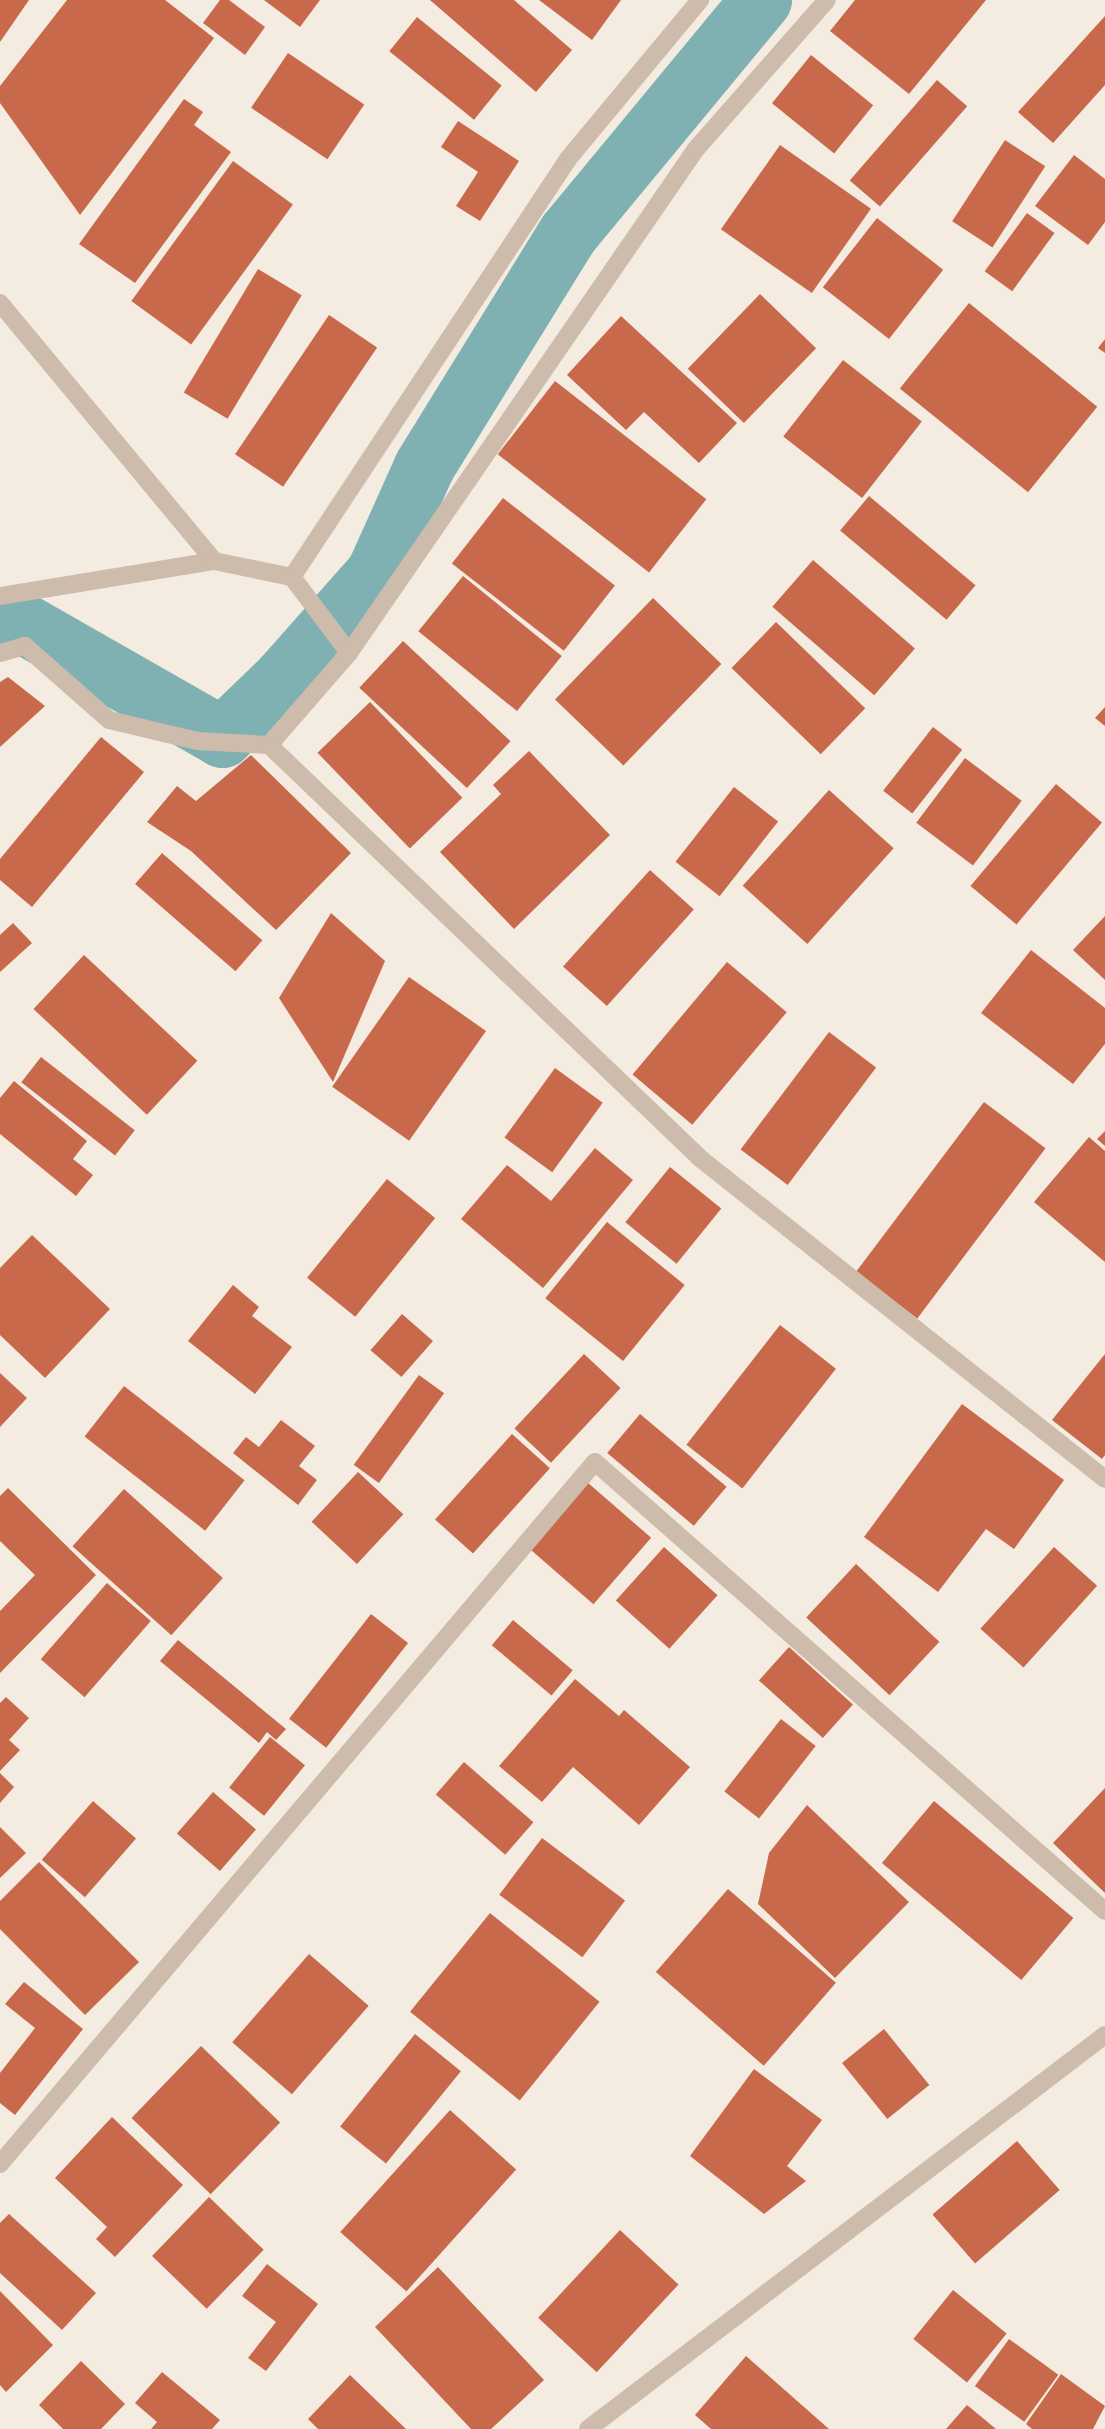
<!DOCTYPE html>
<html>
<head>
<meta charset="utf-8">
<style>
  body { margin:0 }
  #map { position:relative; width:1105px; height:2429px; overflow:hidden; background:#f4ebe1; font-family:"PT Sans",sans-serif }
  div>[style] { position:absolute }
  [style*='--x'] { left:calc(var(--x)*1px); top:calc(var(--y)*1px); width:calc(var(--w)*1px); rotate:calc(var(--a)*1deg) }
  .canal>* { height:61px; margin:-30.5px; padding:0 30.5px; transform-origin:30.5px; border-radius:30.5px; background:#7fb0b2 }
  .building>* { inset:0; background:#c8694b; transform-origin:0 0 }
  .minor>* { height:18px; margin:-9px; padding:0 9px; transform-origin:9px; border-radius:9px; background:#cdbbac }
  span { translate:-50% -50%; white-space:nowrap; text-align:center; line-height:1.15; -webkit-text-stroke:7px #fbf5ee; paint-order:stroke }
</style>
</head>
<body>
<div id="map">
  <div class="canal">
    <i style="--x:0;--y:627;--w:20;--a:-18"></i>
    <i style="--x:19;--y:621;--w:234;--a:29.7"></i>
    <i style="--x:222;--y:737;--w:85;--a:-44"></i>
    <i style="--x:283;--y:678;--w:140;--a:-48.5"></i>
    <i style="--x:376;--y:573;--w:117;--a:-65.8"></i>
    <i style="--x:424;--y:466;--w:274;--a:-58.3"></i>
    <i style="--x:568;--y:233;--w:303;--a:-50.4"></i>
  </div>
  <div class="building">
    <i style="clip-path:polygon(0 0,29px 0,0 42px)"></i>
    <i style="clip-path:polygon(67px 0,165px 0,214px 38px,80px 215px,0 103px,0 86px)"></i>
    <i style="clip-path:polygon(220px 0,229px 0,265px 27px,245px 55px,203px 23px)"></i>
    <i style="clip-path:polygon(264px 0,320px 0,300px 27px)"></i>
    <i style="clip-path:polygon(430px 0,514px 0,572px 50px,536px 92px)"></i>
    <i style="clip-path:polygon(539px 0,621px 0,592px 40px)"></i>
    <i style="clip-path:polygon(855px 0,986px 0,909px 94px,830px 31px)"></i>
    <i style="clip-path:polygon(1105px 16px,1105px 85px,1053px 143px,1018px 112px)"></i>
    <i style="left:417px;top:17px;width:109px;height:44px;rotate:39deg"></i>
    <i style="left:288px;top:53px;width:92px;height:66px;rotate:34deg"></i>
    <i style="left:811px;top:55px;width:80px;height:62px;rotate:39deg"></i>
    <i style="left:937px;top:80px;width:40px;height:133px;rotate:41deg"></i>
    <i style="clip-path:polygon(184px 99px,203px 112px,194px 125px,231px 152px,135px 283px,79px 244px)"></i>
    <i style="clip-path:polygon(458px 121px,519px 161px,480px 221px,456px 206px,478px 172px,441px 147px)"></i>
    <i style="left:1005px;top:140px;width:48px;height:97px;rotate:33deg"></i>
    <i style="left:780px;top:145px;width:111px;height:103px;rotate:35deg"></i>
    <i style="clip-path:polygon(1074px 155px,1105px 179px,1105px 222px,1088px 245px,1035px 206px)"></i>
    <i style="left:233px;top:161px;width:74px;height:173px;rotate:36deg"></i>
    <i style="left:1027px;top:213px;width:34px;height:72px;rotate:36deg"></i>
    <i style="left:877px;top:218px;width:84px;height:88px;rotate:38deg"></i>
    <i style="left:258px;top:269px;width:51px;height:144px;rotate:31deg"></i>
    <i style="left:760px;top:294px;width:78px;height:104px;rotate:44deg"></i>
    <i style="left:969px;top:303px;width:165px;height:110px;rotate:39deg"></i>
    <i style="left:329px;top:315px;width:58px;height:168px;rotate:34deg"></i>
    <i style="clip-path:polygon(621px 316px,737px 423px,699px 463px,644px 412px,626px 430px,567px 375px)"></i>
    <i style="clip-path:polygon(1105px 339px,1105px 353px,1098px 348px)"></i>
    <i style="left:843px;top:360px;width:100px;height:97px;rotate:38deg"></i>
    <i style="left:555px;top:381px;width:192px;height:93px;rotate:38deg"></i>
    <i style="left:869px;top:496px;width:139px;height:45px;rotate:40deg"></i>
    <i style="left:503px;top:498px;width:142px;height:83px;rotate:38deg"></i>
    <i style="left:813px;top:560px;width:135px;height:62px;rotate:41deg"></i>
    <i style="left:463px;top:576px;width:127px;height:71px;rotate:39deg"></i>
    <i style="left:653px;top:598px;width:95px;height:141px;rotate:44deg"></i>
    <i style="left:776px;top:622px;width:124px;height:64px;rotate:44deg"></i>
    <i style="left:403px;top:641px;width:147px;height:64px;rotate:43deg"></i>
    <i style="clip-path:polygon(8px 677px,45px 706px,0 747px,0 682px)"></i>
    <i style="left:370px;top:702px;width:133px;height:73px;rotate:46deg"></i>
    <i style="clip-path:polygon(1105px 707px,1105px 726px,1095px 718px)"></i>
    <i style="left:933px;top:727px;width:37px;height:81px;rotate:38deg"></i>
    <i style="clip-path:polygon(101px 737px,144px 772px,32px 907px,0 880px,0 859px)"></i>
    <i style="clip-path:polygon(529px 751px,610px 835px,514px 929px,440px 852px,501px 794px,493px 785px)"></i>
    <i style="clip-path:polygon(251px 755px,351px 853px,276px 930px,191px 851px,147px 822px,177px 786px,196px 801px)"></i>
    <i style="left:965px;top:758px;width:71px;height:81px;rotate:37deg"></i>
    <i style="left:1056px;top:784px;width:60px;height:133px;rotate:40deg"></i>
    <i style="left:734px;top:787px;width:56px;height:95px;rotate:38deg"></i>
    <i style="left:829px;top:790px;width:87px;height:129px;rotate:42deg"></i>
    <i style="left:162px;top:853px;width:133px;height:41px;rotate:41deg"></i>
    <i style="left:650px;top:870px;width:59px;height:130px;rotate:42deg"></i>
    <i style="clip-path:polygon(331px 913px,385px 961px,333px 1082px,279px 998px)"></i>
    <i style="clip-path:polygon(1105px 916px,1105px 980px,1073px 950px)"></i>
    <i style="clip-path:polygon(13px 923px,32px 943px,0 972px,0 935px)"></i>
    <i style="clip-path:polygon(1031px 950px,1105px 1008px,1105px 1044px,1073px 1084px,981px 1013px)"></i>
    <i style="left:84px;top:955px;width:155px;height:74px;rotate:43deg"></i>
    <i style="left:727px;top:962px;width:78px;height:147px;rotate:40deg"></i>
    <i style="left:409px;top:977px;width:94px;height:134px;rotate:35deg"></i>
    <i style="left:829px;top:1032px;width:59px;height:147px;rotate:37deg"></i>
    <i style="left:41px;top:1057px;width:119px;height:32px;rotate:38deg"></i>
    <i style="left:555px;top:1068px;width:59px;height:86px;rotate:36deg"></i>
    <i style="clip-path:polygon(14px 1081px,87px 1141px,73px 1159px,93px 1175px,76px 1196px,0 1134px,0 1098px)"></i>
    <i style="left:984px;top:1102px;width:77px;height:213px;rotate:37deg"></i>
    <i style="clip-path:polygon(1105px 1131px,1105px 1146px,1097px 1139px)"></i>
    <i style="clip-path:polygon(1089px 1137px,1105px 1151px,1105px 1262px,1034px 1202px)"></i>
    <i style="clip-path:polygon(595px 1148px,633px 1180px,543px 1288px,461px 1219px,507px 1165px,551px 1201px)"></i>
    <i style="left:670px;top:1167px;width:66px;height:71px;rotate:39deg"></i>
    <i style="left:387px;top:1179px;width:62px;height:127px;rotate:39deg"></i>
    <i style="left:607px;top:1222px;width:100px;height:98px;rotate:39deg"></i>
    <i style="clip-path:polygon(32px 1235px,110px 1309px,45px 1378px,0 1335px,0 1268px)"></i>
    <i style="clip-path:polygon(233px 1285px,259px 1307px,252px 1316px,292px 1347px,255px 1394px,188px 1341px)"></i>
    <i style="left:402px;top:1314px;width:41px;height:48px;rotate:41deg"></i>
    <i style="left:780px;top:1325px;width:71px;height:152px;rotate:38deg"></i>
    <i style="left:584px;top:1354px;width:50px;height:102px;rotate:43deg"></i>
    <i style="clip-path:polygon(1105px 1354px,1105px 1455px,1102px 1459px,1052px 1420px)"></i>
    <i style="clip-path:polygon(0 1373px,27px 1398px,0 1427px)"></i>
    <i style="left:419px;top:1375px;width:31px;height:111px;rotate:36deg"></i>
    <i style="left:124px;top:1386px;width:153px;height:64px;rotate:38deg"></i>
    <i style="clip-path:polygon(962px 1404px,1064px 1480px,1014px 1549px,986px 1529px,938px 1592px,864px 1537px)"></i>
    <i style="left:640px;top:1414px;width:113px;height:51px;rotate:40deg"></i>
    <i style="clip-path:polygon(281px 1420px,315px 1446px,299px 1466px,317px 1480px,298px 1505px,233px 1453px,246px 1437px,259px 1447px)"></i>
    <i style="left:512px;top:1434px;width:51px;height:115px;rotate:42deg"></i>
    <i style="left:358px;top:1472px;width:62px;height:68px;rotate:43deg"></i>
    <i style="left:587px;top:1482px;width:85px;height:88px;rotate:41deg"></i>
    <i style="clip-path:polygon(8px 1488px,96px 1575px,0 1673px,0 1611px,35px 1575px,0 1541px,0 1496px)"></i>
    <i style="left:124px;top:1489px;width:133px;height:77px;rotate:42deg"></i>
    <i style="left:664px;top:1547px;width:72px;height:72px;rotate:42deg"></i>
    <i style="left:1054px;top:1547px;width:58px;height:110px;rotate:42deg"></i>
    <i style="left:856px;top:1564px;width:114px;height:73px;rotate:43deg"></i>
    <i style="left:107px;top:1583px;width:58px;height:101px;rotate:41deg"></i>
    <i style="left:371px;top:1614px;width:47px;height:133px;rotate:38deg"></i>
    <i style="left:513px;top:1620px;width:78px;height:33px;rotate:40deg"></i>
    <i style="clip-path:polygon(178px 1640px,286px 1729px,276px 1740px,267px 1732px,259px 1743px,160px 1661px)"></i>
    <i style="left:789px;top:1647px;width:86px;height:45px;rotate:42deg"></i>
    <i style="clip-path:polygon(575px 1679px,619px 1716px,624px 1710px,690px 1767px,639px 1825px,573px 1767px,542px 1802px,499px 1766px)"></i>
    <i style="clip-path:polygon(6px 1697px,29px 1718px,9px 1740px,20px 1750px,0 1771px,0 1703px)"></i>
    <i style="left:781px;top:1719px;width:44px;height:92px;rotate:38deg"></i>
    <i style="left:270px;top:1737px;width:45px;height:65px;rotate:39deg"></i>
    <i style="left:464px;top:1762px;width:92px;height:43px;rotate:41deg"></i>
    <i style="clip-path:polygon(0 1773px,14px 1787px,0 1803px)"></i>
    <i style="clip-path:polygon(1105px 1788px,1105px 1893px,1053px 1843px)"></i>
    <i style="left:213px;top:1792px;width:57px;height:55px;rotate:41deg"></i>
    <i style="left:93px;top:1801px;width:57px;height:78px;rotate:41deg"></i>
    <i style="left:934px;top:1801px;width:182px;height:81px;rotate:40deg"></i>
    <i style="clip-path:polygon(807px 1805px,909px 1902px,835px 1978px,758px 1904px,769px 1853px)"></i>
    <i style="clip-path:polygon(0 1827px,26px 1853px,0 1878px)"></i>
    <i style="left:542px;top:1838px;width:104px;height:71px;rotate:37deg"></i>
    <i style="clip-path:polygon(39px 1862px,139px 1962px,85px 2015px,0 1929px,0 1901px)"></i>
    <i style="left:728px;top:1889px;width:143px;height:110px;rotate:41deg"></i>
    <i style="left:490px;top:1913px;width:141px;height:127px;rotate:39deg"></i>
    <i style="left:309px;top:1954px;width:79px;height:117px;rotate:41deg"></i>
    <i style="clip-path:polygon(24px 1982px,83px 2029px,15px 2115px,0 2103px,0 2073px,35px 2028px,5px 2004px)"></i>
    <i style="left:884px;top:2029px;width:72px;height:54px;rotate:51deg"></i>
    <i style="left:415px;top:2034px;width:59px;height:119px;rotate:39deg"></i>
    <i style="left:201px;top:2046px;width:110px;height:100px;rotate:44deg"></i>
    <i style="clip-path:polygon(754px 2069px,822px 2120px,787px 2166px,806px 2181px,764px 2214px,690px 2156px)"></i>
    <i style="left:450px;top:2110px;width:89px;height:164px;rotate:42deg"></i>
    <i style="clip-path:polygon(112px 2117px,183px 2185px,115px 2257px,96px 2239px,107px 2227px,55px 2178px)"></i>
    <i style="left:1017px;top:2141px;width:65px;height:112px;rotate:49deg"></i>
    <i style="left:209px;top:2197px;width:76px;height:82px;rotate:44deg"></i>
    <i style="clip-path:polygon(9px 2214px,96px 2293px,62px 2330px,0 2273px,0 2223px)"></i>
    <i style="left:620px;top:2230px;width:80px;height:120px;rotate:43deg"></i>
    <i style="clip-path:polygon(267px 2264px,318px 2304px,266px 2371px,248px 2358px,276px 2322px,242px 2296px)"></i>
    <i style="clip-path:polygon(438px 2267px,544px 2380px,491px 2429px,471px 2429px,375px 2327px)"></i>
    <i style="left:953px;top:2290px;width:69px;height:63px;rotate:39deg"></i>
    <i style="clip-path:polygon(0 2291px,53px 2345px,6px 2392px,0 2385px)"></i>
    <i style="left:1009px;top:2339px;width:61px;height:58px;rotate:36deg"></i>
    <i style="clip-path:polygon(746px 2356px,829px 2429px,711px 2429px,695px 2415px)"></i>
    <i style="clip-path:polygon(81px 2361px,125px 2404px,101px 2429px,63px 2429px,39px 2405px)"></i>
    <i style="clip-path:polygon(162px 2372px,220px 2420px,212px 2429px,151px 2429px,157px 2422px,135px 2403px)"></i>
    <i style="clip-path:polygon(1061px 2374px,1105px 2406px,1093px 2429px,1032px 2429px,1026px 2424px)"></i>
    <i style="clip-path:polygon(350px 2375px,406px 2429px,318px 2429px,308px 2419px)"></i>
    <i style="clip-path:polygon(967px 2405px,996px 2429px,946px 2429px)"></i>
  </div>
  <div class="minor">
    <i style="--x:0;--y:303;--w:335;--a:50.3"></i>
    <i style="--x:292;--y:577;--w:501;--a:-56.56"></i>
    <i style="--x:568;--y:159;--w:207;--a:-50.3"></i>
    <i style="--x:0;--y:596;--w:217;--a:-9.3"></i>
    <i style="--x:214;--y:561;--w:80;--a:11.6"></i>
    <i style="--x:292;--y:577;--w:95;--a:53.1"></i>
    <i style="--x:0;--y:653;--w:26;--a:-16"></i>
    <i style="--x:25;--y:646;--w:112;--a:41.4"></i>
    <i style="--x:109;--y:720;--w:90;--a:13.4"></i>
    <i style="--x:197;--y:741;--w:72;--a:3.2"></i>
    <i style="--x:269;--y:745;--w:122;--a:-49"></i>
    <i style="--x:349;--y:653;--w:612;--a:-55.45"></i>
    <i style="--x:696;--y:149;--w:198;--a:-48.7"></i>
    <i style="--x:269;--y:745;--w:598;--a:43.78"></i>
    <i style="--x:701;--y:1159;--w:515;--a:38.38"></i>
    <i style="--x:0;--y:2164;--w:920;--a:-49.72"></i>
    <i style="--x:595;--y:1462;--w:679;--a:41.36"></i>
    <i style="--x:588;--y:2429;--w:650;--a:-37.31"></i>
  </div>
</div>
</body>
</html>
